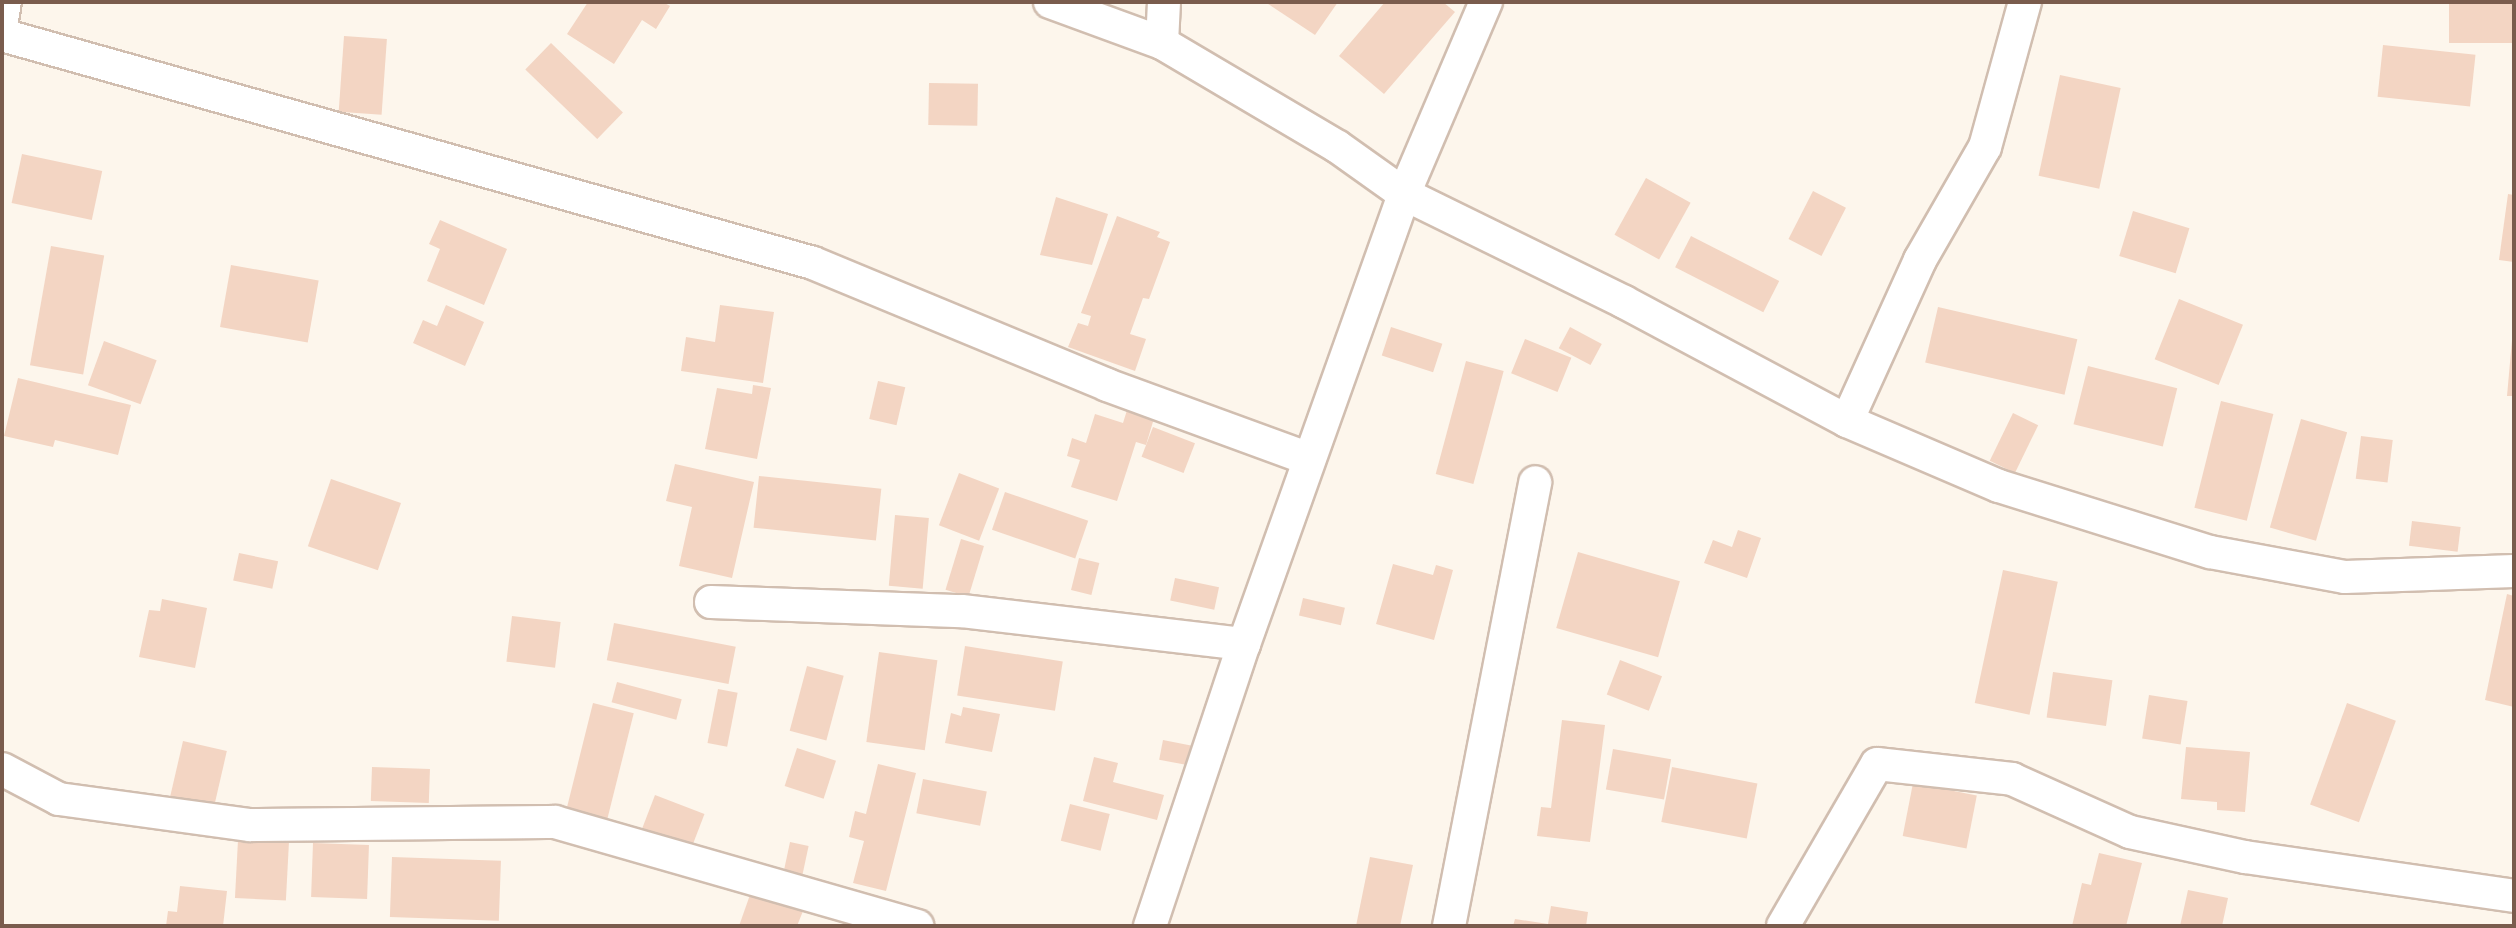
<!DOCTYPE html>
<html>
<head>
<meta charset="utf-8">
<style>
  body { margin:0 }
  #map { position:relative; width:2516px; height:928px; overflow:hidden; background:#fdf6ec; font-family:"Public Sans",sans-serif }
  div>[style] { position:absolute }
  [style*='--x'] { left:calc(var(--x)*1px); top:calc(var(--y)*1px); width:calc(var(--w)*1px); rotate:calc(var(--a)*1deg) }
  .building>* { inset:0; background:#f3d5c3; transform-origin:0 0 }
  .roads { filter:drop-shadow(2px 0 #d1beb0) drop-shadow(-2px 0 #d1beb0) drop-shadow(0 2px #d1beb0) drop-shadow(0 -2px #d1beb0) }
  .minor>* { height:32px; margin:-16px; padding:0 16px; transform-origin:16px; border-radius:16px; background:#fff }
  span { translate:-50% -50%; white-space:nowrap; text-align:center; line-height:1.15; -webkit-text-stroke:7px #fffaf3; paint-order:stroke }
  .frame { position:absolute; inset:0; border:4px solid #7a5c4d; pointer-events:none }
</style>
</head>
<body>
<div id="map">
  <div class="building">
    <i style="clip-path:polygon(588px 2px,663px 2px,670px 6px,656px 29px,642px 20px,614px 64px,567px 34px)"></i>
    <i style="clip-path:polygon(1265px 2px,1338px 2px,1315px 35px)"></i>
    <i style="clip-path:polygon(1385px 2px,1443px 2px,1455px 12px,1384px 94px,1339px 56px)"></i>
    <i style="left:2449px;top:2px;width:65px;height:41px"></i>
    <i style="left:344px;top:36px;width:43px;height:76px;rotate:4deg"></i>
    <i style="left:551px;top:43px;width:100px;height:37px;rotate:44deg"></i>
    <i style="left:2383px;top:45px;width:93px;height:52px;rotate:6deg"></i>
    <i style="left:2060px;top:75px;width:62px;height:103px;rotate:12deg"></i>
    <i style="left:929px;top:83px;width:49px;height:42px;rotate:1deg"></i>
    <i style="left:22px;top:154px;width:82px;height:50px;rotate:12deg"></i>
    <i style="left:1646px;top:178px;width:51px;height:65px;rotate:29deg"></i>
    <i style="left:1813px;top:191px;width:37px;height:54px;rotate:27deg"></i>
    <i style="clip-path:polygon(2508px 194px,2514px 195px,2514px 262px,2499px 260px)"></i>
    <i style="clip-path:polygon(1056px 197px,1108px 214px,1092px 265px,1040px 255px)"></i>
    <i style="left:2133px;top:211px;width:59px;height:47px;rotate:17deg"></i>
    <i style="clip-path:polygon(1117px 216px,1160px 232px,1157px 237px,1170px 242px,1149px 299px,1143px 298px,1130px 334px,1146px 339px,1135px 371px,1068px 347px,1078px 323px,1088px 326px,1091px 316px,1081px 313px)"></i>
    <i style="clip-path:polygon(440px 220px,507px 249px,484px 305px,427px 281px,440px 249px,429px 244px)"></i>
    <i style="left:1691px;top:236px;width:99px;height:35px;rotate:27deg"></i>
    <i style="left:51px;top:246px;width:54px;height:121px;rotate:10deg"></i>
    <i style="left:231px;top:265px;width:89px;height:63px;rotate:10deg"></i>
    <i style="left:2179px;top:299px;width:69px;height:65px;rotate:22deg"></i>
    <i style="clip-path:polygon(446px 305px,484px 322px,465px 366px,413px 343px,423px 320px,437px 326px)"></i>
    <i style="clip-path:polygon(720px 305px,774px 312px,763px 383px,681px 371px,686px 337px,715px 342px)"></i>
    <i style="left:1938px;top:307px;width:143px;height:57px;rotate:13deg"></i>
    <i style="left:1391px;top:327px;width:54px;height:30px;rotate:18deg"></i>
    <i style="left:1570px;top:327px;width:36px;height:24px;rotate:28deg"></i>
    <i style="left:1525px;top:339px;width:50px;height:37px;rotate:22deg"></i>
    <i style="clip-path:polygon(2512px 340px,2514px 340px,2514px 396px,2507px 396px)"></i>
    <i style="left:104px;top:341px;width:56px;height:47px;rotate:20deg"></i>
    <i style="left:1466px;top:361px;width:39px;height:117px;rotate:15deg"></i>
    <i style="left:2088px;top:366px;width:92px;height:60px;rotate:14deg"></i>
    <i style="clip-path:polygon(18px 378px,131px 405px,118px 455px,55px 440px,53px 447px,4px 436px)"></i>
    <i style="left:878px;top:381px;width:28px;height:39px;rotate:13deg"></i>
    <i style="clip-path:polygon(753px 385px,771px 388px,757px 459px,705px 449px,717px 388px,752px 394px)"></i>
    <i style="left:2221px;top:401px;width:54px;height:110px;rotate:14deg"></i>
    <i style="clip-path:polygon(1128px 407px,1155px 415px,1146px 445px,1136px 442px,1117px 501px,1071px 487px,1080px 460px,1067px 456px,1072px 438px,1086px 443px,1095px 414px,1123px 423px)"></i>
    <i style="left:2013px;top:413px;width:28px;height:53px;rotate:26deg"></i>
    <i style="left:2301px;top:419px;width:48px;height:113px;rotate:16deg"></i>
    <i style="left:1153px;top:427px;width:45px;height:32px;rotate:21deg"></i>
    <i style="left:2361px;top:436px;width:32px;height:43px;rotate:7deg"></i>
    <i style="clip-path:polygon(675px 464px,754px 482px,732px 578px,679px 566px,692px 507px,666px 501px)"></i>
    <i style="left:959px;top:473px;width:43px;height:56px;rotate:21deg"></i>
    <i style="left:759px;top:476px;width:123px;height:52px;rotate:6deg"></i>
    <i style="left:331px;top:479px;width:74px;height:71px;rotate:19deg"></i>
    <i style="left:1005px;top:492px;width:88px;height:40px;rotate:19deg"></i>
    <i style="left:895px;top:515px;width:34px;height:71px;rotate:5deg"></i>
    <i style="left:2412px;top:521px;width:49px;height:25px;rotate:7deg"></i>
    <i style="clip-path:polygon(1738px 530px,1761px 538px,1747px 578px,1704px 563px,1713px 540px,1732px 547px)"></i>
    <i style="left:961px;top:539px;width:24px;height:53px;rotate:17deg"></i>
    <i style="left:1578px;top:552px;width:106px;height:79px;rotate:16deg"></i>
    <i style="left:239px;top:553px;width:40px;height:28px;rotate:12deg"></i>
    <i style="left:1079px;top:558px;width:21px;height:33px;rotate:14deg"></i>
    <i style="clip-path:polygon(1393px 564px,1433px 575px,1436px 565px,1453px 570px,1434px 640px,1376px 624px)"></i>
    <i style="left:2003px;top:570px;width:56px;height:136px;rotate:12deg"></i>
    <i style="left:1175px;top:578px;width:45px;height:23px;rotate:12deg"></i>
    <i style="clip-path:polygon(2507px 594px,2514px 596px,2514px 707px,2485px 700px)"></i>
    <i style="left:1303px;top:598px;width:43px;height:18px;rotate:13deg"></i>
    <i style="clip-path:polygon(162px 599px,207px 608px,195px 668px,139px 657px,149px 610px,160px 611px)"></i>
    <i style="left:512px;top:616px;width:49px;height:46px;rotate:7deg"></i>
    <i style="left:614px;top:623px;width:124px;height:38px;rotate:11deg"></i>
    <i style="left:965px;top:646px;width:99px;height:50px;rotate:9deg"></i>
    <i style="left:879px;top:652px;width:59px;height:91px;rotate:8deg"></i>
    <i style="left:1620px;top:660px;width:45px;height:37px;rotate:21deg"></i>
    <i style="left:807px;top:666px;width:38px;height:67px;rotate:15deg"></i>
    <i style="left:2053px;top:672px;width:60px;height:46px;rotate:8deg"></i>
    <i style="left:617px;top:682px;width:67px;height:21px;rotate:15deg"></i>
    <i style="left:718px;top:689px;width:20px;height:55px;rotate:11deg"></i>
    <i style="left:2149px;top:695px;width:39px;height:44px;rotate:9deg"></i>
    <i style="left:593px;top:703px;width:42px;height:112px;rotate:14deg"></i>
    <i style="left:2347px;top:703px;width:52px;height:108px;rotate:20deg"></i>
    <i style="clip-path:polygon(963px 707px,1000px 714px,992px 752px,945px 743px,951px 713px,961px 716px)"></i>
    <i style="clip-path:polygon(1562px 720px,1605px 725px,1590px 842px,1537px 836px,1541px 807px,1551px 808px)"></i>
    <i style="left:1163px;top:740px;width:31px;height:20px;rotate:11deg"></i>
    <i style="left:183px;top:741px;width:45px;height:57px;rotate:13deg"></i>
    <i style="clip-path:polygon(2186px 747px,2250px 752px,2245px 812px,2217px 810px,2217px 802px,2181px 799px)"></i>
    <i style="left:797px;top:748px;width:41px;height:40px;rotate:18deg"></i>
    <i style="left:1613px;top:749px;width:59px;height:41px;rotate:10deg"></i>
    <i style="clip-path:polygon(1094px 757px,1118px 763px,1113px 782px,1164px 795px,1157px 820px,1083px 801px)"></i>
    <i style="clip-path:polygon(878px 764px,916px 773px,886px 891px,853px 883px,864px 841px,849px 837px,855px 811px,866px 814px)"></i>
    <i style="left:372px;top:767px;width:58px;height:34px;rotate:2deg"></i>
    <i style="left:1672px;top:767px;width:87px;height:56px;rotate:11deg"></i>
    <i style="left:923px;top:779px;width:65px;height:35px;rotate:11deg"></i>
    <i style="left:1913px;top:783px;width:65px;height:54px;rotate:11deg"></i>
    <i style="left:655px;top:795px;width:53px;height:42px;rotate:21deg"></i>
    <i style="left:1070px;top:804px;width:41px;height:38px;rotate:14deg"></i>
    <i style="left:238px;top:840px;width:51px;height:58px;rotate:3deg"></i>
    <i style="left:790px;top:842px;width:19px;height:34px;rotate:12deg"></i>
    <i style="left:313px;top:843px;width:56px;height:54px;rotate:2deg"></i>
    <i style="clip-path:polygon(2099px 853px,2142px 863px,2126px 926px,2072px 926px,2082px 883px,2091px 885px)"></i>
    <i style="left:392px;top:857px;width:109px;height:60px;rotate:2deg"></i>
    <i style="clip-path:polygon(1370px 857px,1413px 865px,1400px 926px,1356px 926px)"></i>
    <i style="clip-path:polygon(180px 886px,227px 891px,223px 926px,166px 926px,168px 911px,177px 912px)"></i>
    <i style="clip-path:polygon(2188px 890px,2228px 898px,2222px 926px,2180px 926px)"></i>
    <i style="clip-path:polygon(751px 892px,803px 911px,797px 926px,739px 926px)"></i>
    <i style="clip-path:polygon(1551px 906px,1588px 912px,1586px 926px,1513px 926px,1515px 919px,1548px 924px)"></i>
  </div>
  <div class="roads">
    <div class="minor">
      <i style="--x:1050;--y:2;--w:119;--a:20.1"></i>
      <i style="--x:1162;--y:43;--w:204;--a:30.6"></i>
      <i style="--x:1338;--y:147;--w:81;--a:35.5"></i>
      <i style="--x:1404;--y:194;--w:245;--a:26.1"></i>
      <i style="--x:1624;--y:302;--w:253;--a:28.1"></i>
      <i style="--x:1847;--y:421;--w:165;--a:23.2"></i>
      <i style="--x:1999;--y:486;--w:221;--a:17.4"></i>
      <i style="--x:2210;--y:552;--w:137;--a:10.5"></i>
      <i style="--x:2345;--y:577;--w:169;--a:-2"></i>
      <i style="--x:2;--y:20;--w:18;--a:-81"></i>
      <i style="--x:2;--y:35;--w:842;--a:15.7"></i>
      <i style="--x:813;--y:263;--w:318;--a:22.5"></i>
      <i style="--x:1107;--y:385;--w:215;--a:20.1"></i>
      <i style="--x:1162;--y:43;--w:41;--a:-87.2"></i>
      <i style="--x:1847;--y:421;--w:177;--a:-65.6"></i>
      <i style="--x:1920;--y:260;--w:130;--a:-60.1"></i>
      <i style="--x:1985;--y:147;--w:150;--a:-74.6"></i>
      <i style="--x:711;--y:602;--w:251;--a:2.1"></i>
      <i style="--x:962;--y:611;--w:284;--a:6.7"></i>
      <i style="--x:2;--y:769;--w:64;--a:27.8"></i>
      <i style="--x:59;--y:799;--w:193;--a:7.8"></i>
      <i style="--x:250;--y:825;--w:305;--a:-0.6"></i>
      <i style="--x:555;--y:822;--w:377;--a:16"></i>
      <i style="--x:1150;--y:926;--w:297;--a:-71.6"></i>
      <i style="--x:1244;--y:644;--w:478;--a:-70.4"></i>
      <i style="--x:1404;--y:194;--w:209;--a:-66.9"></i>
      <i style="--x:1449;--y:926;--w:452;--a:-79"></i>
      <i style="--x:1783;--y:926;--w:187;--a:-59.9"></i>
      <i style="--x:1877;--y:764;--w:136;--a:6.3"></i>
      <i style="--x:2012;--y:779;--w:129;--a:24.2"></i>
      <i style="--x:2130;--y:832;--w:118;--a:12.3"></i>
      <i style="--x:2245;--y:857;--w:272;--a:8.2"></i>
    </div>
  </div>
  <div class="frame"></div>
</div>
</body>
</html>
